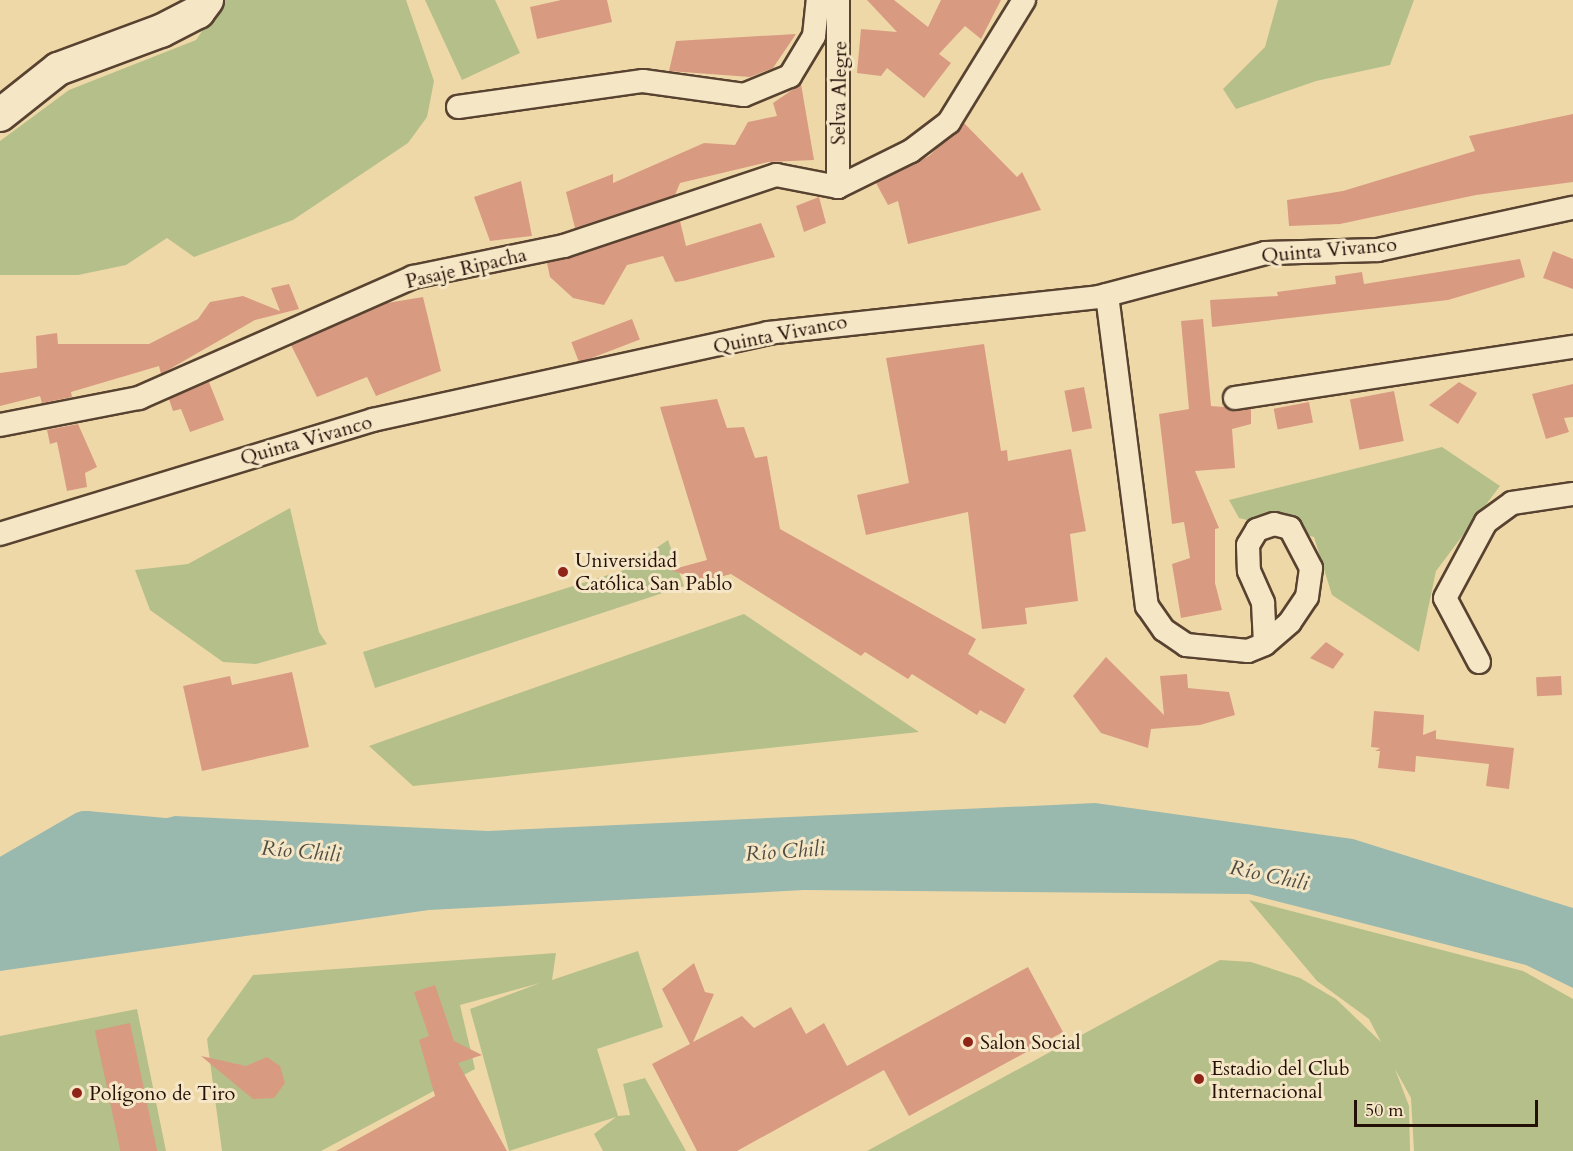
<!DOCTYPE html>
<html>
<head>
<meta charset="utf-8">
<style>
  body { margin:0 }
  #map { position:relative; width:1573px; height:1151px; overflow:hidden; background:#efd8a8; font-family:Cardo,serif }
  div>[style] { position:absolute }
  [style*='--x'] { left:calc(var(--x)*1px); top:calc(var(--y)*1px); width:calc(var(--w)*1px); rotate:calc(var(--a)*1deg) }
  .green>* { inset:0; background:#b5bf8a }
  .water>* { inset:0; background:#9ab9ae }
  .river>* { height:45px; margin:-22.5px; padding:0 22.5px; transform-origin:22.5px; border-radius:22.5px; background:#9ab9ae }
  .building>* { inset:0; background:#d99a82; transform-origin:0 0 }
  .roads { filter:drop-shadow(2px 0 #584230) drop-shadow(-2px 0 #584230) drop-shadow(0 2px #584230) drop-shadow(0 -2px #584230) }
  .street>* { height:22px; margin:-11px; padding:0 11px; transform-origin:11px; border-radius:11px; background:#f5e6c6 }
  .secondary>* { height:32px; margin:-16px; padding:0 16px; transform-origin:16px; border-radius:16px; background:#f5e6c6 }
  .dots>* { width:16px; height:16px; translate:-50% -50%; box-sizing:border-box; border:3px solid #f5e6c6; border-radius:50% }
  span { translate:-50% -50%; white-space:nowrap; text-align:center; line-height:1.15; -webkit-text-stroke:6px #f5e6c6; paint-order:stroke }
  .street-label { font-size:20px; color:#251008 }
  .poi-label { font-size:20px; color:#251008 }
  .left { translate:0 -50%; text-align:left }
  .water-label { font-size:21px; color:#4e4b42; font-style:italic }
  .scale { position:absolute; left:1354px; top:1100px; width:184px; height:27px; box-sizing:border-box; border:3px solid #251008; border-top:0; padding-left:8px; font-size:18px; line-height:21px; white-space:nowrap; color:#251008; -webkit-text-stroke:4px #f5e6c6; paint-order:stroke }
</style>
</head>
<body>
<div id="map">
  <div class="green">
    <i style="clip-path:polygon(223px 0,406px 0,434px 81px,427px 117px,408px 143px,293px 220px,194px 257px,167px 238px,126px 265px,78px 275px,0 275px,0 141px,69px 90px,196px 40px)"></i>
    <i style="clip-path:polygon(425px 0,495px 0,520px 53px,462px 80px)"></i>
    <i style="clip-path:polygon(1278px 0,1414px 0,1390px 65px,1316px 81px,1236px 109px,1223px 89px,1265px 47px)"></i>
    <i style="clip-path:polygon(1442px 447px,1500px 486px,1436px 571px,1419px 652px,1332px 595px,1314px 537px,1239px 518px,1229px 500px)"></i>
    <i style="clip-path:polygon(290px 508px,319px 632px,327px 644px,256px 664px,223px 662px,150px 610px,135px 570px,188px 564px)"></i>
    <i style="clip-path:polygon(668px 540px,684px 586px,375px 688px,363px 652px,624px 570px)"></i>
    <i style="clip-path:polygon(744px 614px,919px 732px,413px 786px,369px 746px)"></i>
    <i style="clip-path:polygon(1249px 900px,1523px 971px,1573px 999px,1573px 1151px,1414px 1151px,1411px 1098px,1395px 1069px,1409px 1106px,1410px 1151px,867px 1151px,1220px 960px,1251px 962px,1300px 978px,1336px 999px,1381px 1042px,1369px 1019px,1317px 981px)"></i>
    <i style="clip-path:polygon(638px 951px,663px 1027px,597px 1049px,618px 1116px,630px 1115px,623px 1084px,645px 1078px,686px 1151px,603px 1151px,594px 1134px,616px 1117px,509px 1151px,470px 1009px,540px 983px,460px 1005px,475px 1069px,321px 1151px,222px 1151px,207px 1039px,253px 975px,556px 953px,552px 980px)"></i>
    <i style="clip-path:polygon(137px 1009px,166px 1151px,0 1151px,0 1036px)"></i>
  </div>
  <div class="water">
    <i style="clip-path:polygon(1095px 803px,1353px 839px,1573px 908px,1573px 988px,1526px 965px,1249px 894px,804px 890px,429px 910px,0 971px,0 859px,175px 816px,488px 831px)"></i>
  </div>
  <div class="river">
    <i style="--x:0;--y:882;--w:98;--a:-30"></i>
    <i style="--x:85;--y:833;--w:79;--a:5.1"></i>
  </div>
  <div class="building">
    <i style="clip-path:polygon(561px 0,607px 0,612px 22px,537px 39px,530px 7px)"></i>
    <i style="clip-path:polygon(867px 0,894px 0,928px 27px,941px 0,1001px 0,981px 39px,965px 26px,939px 54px,951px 63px,924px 98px,887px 68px,881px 76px,857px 73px,861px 29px,897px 32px)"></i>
    <i style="clip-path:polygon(796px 34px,773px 68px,750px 77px,669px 71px,676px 41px)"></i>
    <i style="clip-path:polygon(801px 84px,814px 160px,768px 162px,680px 183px,675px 195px,575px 228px,566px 192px,613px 174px,613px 183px,704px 143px,735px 145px,748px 122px,777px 116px,773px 103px)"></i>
    <i style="clip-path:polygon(1573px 114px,1573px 182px,1476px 195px,1340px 224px,1289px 226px,1287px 200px,1343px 191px,1475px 151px,1469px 136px)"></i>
    <i style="clip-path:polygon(964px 123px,1017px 177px,1022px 172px,1041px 210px,908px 244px,898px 201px,888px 205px,876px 183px,929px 156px)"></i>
    <i style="clip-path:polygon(521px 181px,532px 236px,490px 241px,474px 197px)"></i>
    <i style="clip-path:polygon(819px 197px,826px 223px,804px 232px,796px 206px)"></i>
    <i style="clip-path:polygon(680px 221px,686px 246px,761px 223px,775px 257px,683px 281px,675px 282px,663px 256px,627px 265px,604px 305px,573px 298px,550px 277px,547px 263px)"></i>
    <i style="clip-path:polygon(1553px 251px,1573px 259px,1573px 289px,1543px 278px)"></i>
    <i style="clip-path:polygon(1520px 259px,1525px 277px,1448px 300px,1212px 327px,1210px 300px,1278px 296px,1277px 292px,1336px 284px,1335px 276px,1362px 272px,1364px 284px)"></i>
    <i style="clip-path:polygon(289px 284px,299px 309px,255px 320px,161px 374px,159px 366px,71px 392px,72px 397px,42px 403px,40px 396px,0 406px,0 373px,37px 368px,36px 336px,57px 333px,58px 344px,149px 344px,198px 319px,210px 302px,243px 296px,280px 311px,271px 288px)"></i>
    <i style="clip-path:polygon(423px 297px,441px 371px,376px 396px,367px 377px,317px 397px,291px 345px,387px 303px)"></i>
    <i style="left:632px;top:319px;width:22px;height:65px;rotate:69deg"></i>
    <i style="clip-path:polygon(1203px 319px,1211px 406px,1251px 409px,1251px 424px,1232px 429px,1235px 468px,1195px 471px,1219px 528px,1215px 529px,1215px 583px,1222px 610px,1181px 618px,1172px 564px,1190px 558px,1184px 522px,1172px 524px,1159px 414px,1189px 409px,1181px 321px)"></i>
    <i style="clip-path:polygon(984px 344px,1001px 451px,1007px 450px,1008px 461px,1071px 449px,1086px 531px,1070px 534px,1078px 601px,1025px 608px,1027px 624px,982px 629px,968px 512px,866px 535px,857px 495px,909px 483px,886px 358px)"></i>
    <i style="clip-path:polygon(209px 382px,224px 420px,190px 432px,181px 409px,173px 411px,169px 399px)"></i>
    <i style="clip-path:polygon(1459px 382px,1477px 393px,1458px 424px,1429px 405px)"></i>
    <i style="clip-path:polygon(1573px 384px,1573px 417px,1564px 418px,1569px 432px,1546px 439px,1532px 394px)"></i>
    <i style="left:1084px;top:387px;width:42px;height:20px;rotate:79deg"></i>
    <i style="left:1394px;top:391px;width:51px;height:45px;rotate:79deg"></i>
    <i style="clip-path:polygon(717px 399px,727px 428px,744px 427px,755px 458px,767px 456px,780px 529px,976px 639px,968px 654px,1025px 689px,1005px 724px,980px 710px,977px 715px,912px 674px,908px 679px,865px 652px,861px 656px,731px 574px,705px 581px,670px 570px,707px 560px,660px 407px)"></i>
    <i style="left:1309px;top:402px;width:21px;height:36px;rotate:79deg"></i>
    <i style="clip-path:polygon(78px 424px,97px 467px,85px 473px,87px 487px,67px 491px,57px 442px,50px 444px,47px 430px)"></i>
    <i style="clip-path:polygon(1326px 642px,1344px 654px,1333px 669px,1310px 658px)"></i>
    <i style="clip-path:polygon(1106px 657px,1164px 715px,1160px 676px,1187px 674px,1188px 688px,1229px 692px,1235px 715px,1200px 725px,1151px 729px,1148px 748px,1101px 733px,1073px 696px)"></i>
    <i style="clip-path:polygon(292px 672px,309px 747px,202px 771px,183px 686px,230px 676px,232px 685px)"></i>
    <i style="left:1561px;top:676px;width:19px;height:25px;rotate:87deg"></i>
    <i style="clip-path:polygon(1374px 711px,1424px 715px,1423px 735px,1436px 730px,1436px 739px,1514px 748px,1509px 789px,1486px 786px,1489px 764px,1416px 756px,1415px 772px,1378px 768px,1380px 751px,1375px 751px,1380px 748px,1371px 747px)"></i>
    <i style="clip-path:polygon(694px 963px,705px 992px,714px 994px,693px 1042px,742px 1016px,754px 1028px,791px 1007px,806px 1034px,824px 1023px,847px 1066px,1028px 967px,1063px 1032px,909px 1116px,884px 1070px,737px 1151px,697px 1151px,652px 1064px,690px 1044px,662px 989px)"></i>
    <i style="clip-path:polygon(435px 985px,454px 1041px,482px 1055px,458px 1063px,507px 1151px,336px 1151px,435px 1096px,419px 1040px,429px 1036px,414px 992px)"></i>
    <i style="left:130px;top:1023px;width:131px;height:36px;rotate:78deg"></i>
    <i style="clip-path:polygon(201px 1056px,246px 1066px,267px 1057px,280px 1066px,285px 1083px,274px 1098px,253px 1099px)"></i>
  </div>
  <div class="roads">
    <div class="street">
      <i style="--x:458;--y:107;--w:187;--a:-8"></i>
      <i style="--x:643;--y:81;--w:102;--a:7.9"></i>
      <i style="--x:744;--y:95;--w:50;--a:-22.4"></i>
      <i style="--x:790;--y:76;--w:47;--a:-59"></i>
      <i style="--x:814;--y:36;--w:36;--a:-84"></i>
      <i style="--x:838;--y:187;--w:81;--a:-26.3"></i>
      <i style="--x:911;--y:151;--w:48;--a:-37.3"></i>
      <i style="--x:949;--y:122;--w:143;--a:-58.4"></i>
      <i style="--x:838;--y:187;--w:187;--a:-90"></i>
      <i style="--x:1107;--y:295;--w:314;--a:82.7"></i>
      <i style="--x:1147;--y:606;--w:29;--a:55"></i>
      <i style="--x:1164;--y:630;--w:27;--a:34"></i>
      <i style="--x:1186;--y:645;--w:62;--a:5.5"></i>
      <i style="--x:1248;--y:651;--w:18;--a:-22"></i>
      <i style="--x:1265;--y:644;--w:33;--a:-41"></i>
      <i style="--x:1290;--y:622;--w:30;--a:-56"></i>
      <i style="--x:1307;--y:597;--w:29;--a:-82"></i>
      <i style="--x:1311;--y:568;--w:45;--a:-117.7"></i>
      <i style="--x:1290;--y:528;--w:16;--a:-166"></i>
      <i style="--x:1274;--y:524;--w:18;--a:161"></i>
      <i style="--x:1257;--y:530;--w:17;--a:121"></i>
      <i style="--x:1248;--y:545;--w:26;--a:88"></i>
      <i style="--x:1249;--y:571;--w:35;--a:66"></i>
      <i style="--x:1263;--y:603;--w:41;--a:87.2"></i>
      <i style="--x:1235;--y:398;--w:342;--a:-8.6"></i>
      <i style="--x:0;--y:425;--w:142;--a:-11"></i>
      <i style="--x:139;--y:398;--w:300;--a:-23.8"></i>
      <i style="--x:413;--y:277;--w:154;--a:-11.6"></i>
      <i style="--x:564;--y:246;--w:224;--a:-18.5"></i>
      <i style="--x:776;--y:175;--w:63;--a:11"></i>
      <i style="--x:0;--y:534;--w:390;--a:-17"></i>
      <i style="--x:373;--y:420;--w:404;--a:-12.4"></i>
      <i style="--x:768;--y:333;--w:333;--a:-6.2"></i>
      <i style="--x:1099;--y:297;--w:172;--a:-14.8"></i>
      <i style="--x:1265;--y:253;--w:113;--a:-1.5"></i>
      <i style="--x:1378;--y:250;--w:199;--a:-12.2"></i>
      <i style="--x:1479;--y:662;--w:72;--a:-118"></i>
      <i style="--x:1445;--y:598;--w:86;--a:-61.7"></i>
      <i style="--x:1486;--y:522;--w:32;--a:-36"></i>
      <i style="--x:1512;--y:503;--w:62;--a:-8.4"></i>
    </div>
    <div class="secondary">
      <i style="--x:0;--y:115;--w:74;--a:-38.4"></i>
      <i style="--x:58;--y:69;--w:110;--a:-20.3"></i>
      <i style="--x:161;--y:31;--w:42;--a:-27.2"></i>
      <i style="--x:198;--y:12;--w:15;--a:-53"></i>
    </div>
  </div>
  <div class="dots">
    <i style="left:563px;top:572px;background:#8f2418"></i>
    <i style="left:968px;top:1042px;background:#8f2418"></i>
    <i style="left:1199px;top:1079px;background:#8f2418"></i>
    <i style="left:77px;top:1093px;background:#8f2418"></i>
  </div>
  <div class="street-label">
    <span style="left:839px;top:93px;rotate:-89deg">Selva Alegre</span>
    <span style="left:1329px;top:250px;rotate:-5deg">Quinta Vivanco</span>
    <span style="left:466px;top:268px;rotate:-13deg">Pasaje Ripacha</span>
    <span style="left:780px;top:334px;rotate:-11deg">Quinta Vivanco</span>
    <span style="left:306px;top:440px;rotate:-16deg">Quinta Vivanco</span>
  </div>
  <div class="poi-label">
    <span class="left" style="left:575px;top:572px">Universidad<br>Católica San Pablo</span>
    <span class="left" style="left:980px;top:1042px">Salon Social</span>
    <span class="left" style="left:1211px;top:1080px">Estadio del Club<br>Internacional</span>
    <span class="left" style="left:89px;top:1093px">Polígono de Tiro</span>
  </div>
  <div class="water-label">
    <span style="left:301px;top:852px;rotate:5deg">Río Chili</span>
    <span style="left:785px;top:852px;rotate:-4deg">Río Chili</span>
    <span style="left:1269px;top:876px;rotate:12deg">Río Chili</span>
  </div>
  <div class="scale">50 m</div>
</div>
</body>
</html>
